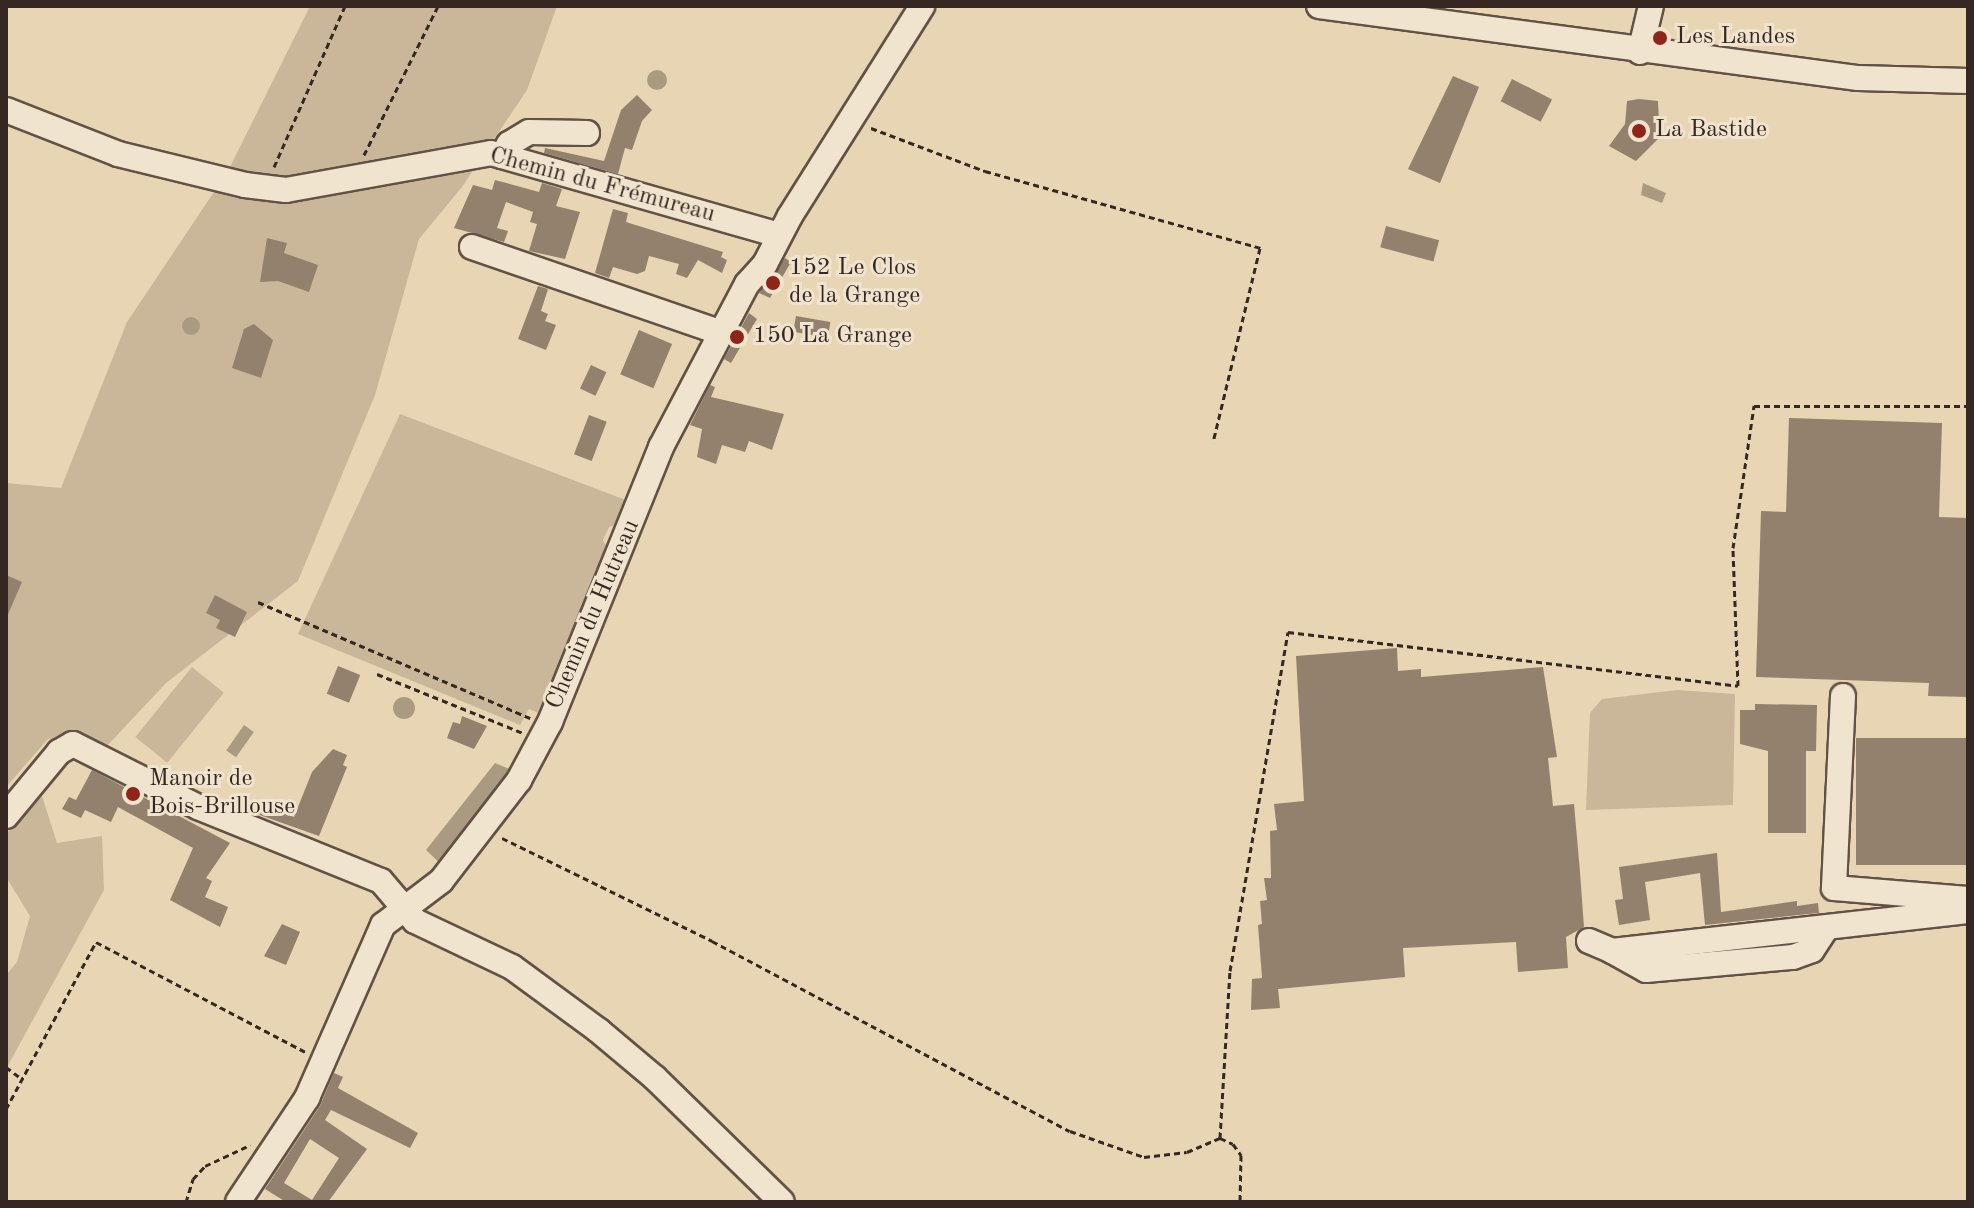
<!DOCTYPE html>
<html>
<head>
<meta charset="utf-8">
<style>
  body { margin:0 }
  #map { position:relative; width:1974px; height:1208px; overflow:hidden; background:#e8d5b3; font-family:"Old Standard TT",serif }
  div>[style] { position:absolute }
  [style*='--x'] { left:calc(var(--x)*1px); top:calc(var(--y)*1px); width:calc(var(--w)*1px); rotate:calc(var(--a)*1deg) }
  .green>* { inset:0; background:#cab79a; transform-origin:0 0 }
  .water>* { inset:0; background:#ab9a82; transform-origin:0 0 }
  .round { border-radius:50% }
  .building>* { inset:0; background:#93816d; transform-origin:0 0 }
  .path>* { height:3px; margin-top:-1.5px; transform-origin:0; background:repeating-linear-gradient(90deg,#362722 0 6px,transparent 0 10px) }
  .roads { filter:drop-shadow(2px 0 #625246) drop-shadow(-2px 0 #625246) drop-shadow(0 2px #625246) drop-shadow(0 -2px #625246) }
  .minor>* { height:24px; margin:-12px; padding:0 12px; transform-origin:12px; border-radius:12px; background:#f0e4ce }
  .dots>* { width:22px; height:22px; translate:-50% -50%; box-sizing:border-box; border:4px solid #f0e4ce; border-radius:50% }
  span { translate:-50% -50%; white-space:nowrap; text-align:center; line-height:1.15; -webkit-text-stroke:6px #f0e4ce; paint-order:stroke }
  .poi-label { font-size:24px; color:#362722 }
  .left { translate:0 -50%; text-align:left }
  .street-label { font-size:24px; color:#362722 }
  .frame { position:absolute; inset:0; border:8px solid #362722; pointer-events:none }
</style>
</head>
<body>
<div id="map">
  <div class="green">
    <i style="clip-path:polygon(310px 6px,557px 6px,527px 90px,462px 187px,419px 239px,375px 395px,298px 581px,166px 683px,107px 746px,48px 739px,6px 787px,6px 483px,61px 488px,127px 322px,228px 171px)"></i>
    <i style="clip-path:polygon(400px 414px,631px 502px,624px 522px,609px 527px,603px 540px,610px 556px,543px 715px,529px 709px,520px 725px,298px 634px)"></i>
    <i style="left:192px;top:667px;width:41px;height:90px;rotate:39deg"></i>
    <i style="clip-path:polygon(1677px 690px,1735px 694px,1733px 805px,1586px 810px,1590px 713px,1602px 699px)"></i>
    <i style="clip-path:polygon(42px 796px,57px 843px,102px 836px,104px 890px,6px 1069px,6px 975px,17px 962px,30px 916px,6px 877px,6px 834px)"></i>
  </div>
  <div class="water">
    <i class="round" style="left:647px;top:70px;width:20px;height:20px"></i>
    <i style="clip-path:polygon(1643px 183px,1666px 193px,1662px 203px,1641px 195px)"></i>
    <i class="round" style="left:182px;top:317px;width:18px;height:18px"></i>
    <i class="round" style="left:393px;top:697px;width:22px;height:22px"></i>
    <i style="left:244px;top:725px;width:12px;height:31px;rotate:35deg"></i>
    <i style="clip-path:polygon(495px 763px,514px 771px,444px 867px,426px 850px)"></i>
  </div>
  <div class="building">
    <i style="clip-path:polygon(1453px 76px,1479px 87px,1440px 183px,1408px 169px)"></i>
    <i style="left:1512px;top:79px;width:45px;height:25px;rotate:27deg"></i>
    <i style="clip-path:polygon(637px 95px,652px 110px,642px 121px,632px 150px,625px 148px,618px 174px,544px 153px,545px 148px,604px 161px,621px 110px)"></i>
    <i style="clip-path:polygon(1639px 99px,1658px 101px,1659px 124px,1658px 139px,1636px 161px,1609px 146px,1625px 124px,1627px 101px)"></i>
    <i style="clip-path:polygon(495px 180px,539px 192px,542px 183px,562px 189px,556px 206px,580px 212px,565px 259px,529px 251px,537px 224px,530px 222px,533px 212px,506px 202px,497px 228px,508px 231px,504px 242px,454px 228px,473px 185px,492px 190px)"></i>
    <i style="clip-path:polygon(613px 209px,628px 213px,626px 222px,723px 252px,721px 257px,727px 260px,722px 273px,698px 260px,687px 278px,676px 274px,679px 264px,649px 256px,645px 271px,637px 274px,613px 267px,609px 278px,595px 273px)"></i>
    <i style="left:1386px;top:226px;width:55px;height:22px;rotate:15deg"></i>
    <i style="clip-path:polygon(267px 238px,287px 243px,284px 253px,318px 265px,309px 292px,278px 281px,260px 282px)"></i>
    <i style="clip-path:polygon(785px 258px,791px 262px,770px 298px,759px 293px)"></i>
    <i style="clip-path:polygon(538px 286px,548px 289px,541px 311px,548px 314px,545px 321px,556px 325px,546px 350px,518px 339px)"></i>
    <i style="clip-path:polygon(749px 313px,757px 319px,731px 363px,724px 359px)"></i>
    <i style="left:796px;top:316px;width:35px;height:16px;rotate:10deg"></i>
    <i style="clip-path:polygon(254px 324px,273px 340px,261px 378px,232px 368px,244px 329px)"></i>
    <i style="left:639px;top:330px;width:36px;height:48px;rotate:23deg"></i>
    <i style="left:591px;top:365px;width:17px;height:26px;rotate:25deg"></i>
    <i style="clip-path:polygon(710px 385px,715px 387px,711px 397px,784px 414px,772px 450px,749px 441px,745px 452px,722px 445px,716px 464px,697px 457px,702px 429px,690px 425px)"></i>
    <i style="left:589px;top:415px;width:19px;height:42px;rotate:21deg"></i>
    <i style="clip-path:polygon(1789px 418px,1942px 423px,1939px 517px,1968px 518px,1968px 697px,1928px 696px,1929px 683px,1756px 677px,1761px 511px,1786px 512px)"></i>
    <i style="clip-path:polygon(6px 575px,22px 582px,6px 619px)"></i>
    <i style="clip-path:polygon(215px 595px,247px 612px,235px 637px,216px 628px,220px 620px,206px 613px)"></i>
    <i style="clip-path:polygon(1397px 648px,1398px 671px,1421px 669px,1421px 677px,1543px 667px,1557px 757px,1548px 758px,1553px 806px,1574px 804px,1580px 872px,1584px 927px,1566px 937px,1568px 968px,1518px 972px,1516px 942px,1403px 948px,1405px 977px,1278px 989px,1280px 1008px,1251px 1010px,1252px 979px,1262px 978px,1258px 925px,1262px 924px,1260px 901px,1267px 900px,1264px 878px,1271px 878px,1270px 831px,1277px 830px,1274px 804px,1304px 801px,1296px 656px)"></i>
    <i style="left:338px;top:666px;width:24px;height:30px;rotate:22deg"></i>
    <i style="clip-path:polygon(1755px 704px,1817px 705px,1816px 751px,1806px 751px,1806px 833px,1768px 833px,1768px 751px,1740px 744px,1740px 710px,1755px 710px)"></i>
    <i style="clip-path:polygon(462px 716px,487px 726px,474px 749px,447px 738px,453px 722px,460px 724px)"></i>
    <i style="left:1968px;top:738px;width:127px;height:112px;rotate:90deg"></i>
    <i style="clip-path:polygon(333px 749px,347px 755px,343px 765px,347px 767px,319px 836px,251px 812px,255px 802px,294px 817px,312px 772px)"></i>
    <i style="clip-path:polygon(92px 770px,230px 843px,206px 878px,212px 881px,205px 897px,228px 907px,220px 927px,170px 900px,193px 848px,118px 807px,111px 822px,85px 810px,81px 818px,62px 809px,69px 797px,76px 800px)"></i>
    <i style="clip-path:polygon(1717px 853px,1721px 912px,1797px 901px,1797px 906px,1818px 903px,1819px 913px,1798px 915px,1797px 907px,1798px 915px,1705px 925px,1700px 873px,1645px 882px,1650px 920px,1619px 925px,1615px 900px,1623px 899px,1619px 867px)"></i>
    <i style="clip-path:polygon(282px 924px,300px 932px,286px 965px,264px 956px)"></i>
    <i style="clip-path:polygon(evenodd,334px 1073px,343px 1077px,338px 1088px,418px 1133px,410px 1148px,331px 1110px,325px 1120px,367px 1149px,328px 1202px,286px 1202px,265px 1189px,320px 1106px,334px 1073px,310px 1139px,339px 1158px,312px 1200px,284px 1183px,310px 1139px)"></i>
  </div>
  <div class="path">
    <i style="--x:871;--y:128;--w:122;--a:20.7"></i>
    <i style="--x:985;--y:171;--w:286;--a:15.6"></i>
    <i style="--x:1260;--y:248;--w:200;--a:103.6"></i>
    <i style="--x:364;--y:155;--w:166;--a:-63.6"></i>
    <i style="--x:274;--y:167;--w:176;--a:-66.2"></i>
    <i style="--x:258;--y:602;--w:296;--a:23.1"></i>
    <i style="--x:377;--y:674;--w:157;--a:22"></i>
    <i style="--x:502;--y:838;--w:234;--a:26.1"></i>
    <i style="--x:712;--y:941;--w:405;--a:28"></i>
    <i style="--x:1070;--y:1131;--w:78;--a:19.4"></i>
    <i style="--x:1144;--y:1157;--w:43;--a:-6.6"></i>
    <i style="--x:1187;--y:1152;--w:36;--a:-23"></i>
    <i style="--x:1220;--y:1138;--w:14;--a:25"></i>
    <i style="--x:1233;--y:1144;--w:14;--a:54"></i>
    <i style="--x:1241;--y:1155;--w:47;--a:91.2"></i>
    <i style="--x:6;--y:1067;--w:20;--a:37"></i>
    <i style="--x:6;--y:1109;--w:190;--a:-61.7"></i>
    <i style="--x:96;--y:942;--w:238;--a:27.7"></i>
    <i style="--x:1220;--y:1138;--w:167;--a:-86.6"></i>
    <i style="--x:1230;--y:971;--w:344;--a:-80.3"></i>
    <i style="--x:1288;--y:632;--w:453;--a:6.8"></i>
    <i style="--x:1738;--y:686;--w:138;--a:-92.1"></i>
    <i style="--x:1733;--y:548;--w:144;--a:-81.6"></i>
    <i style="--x:1754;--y:406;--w:214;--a:0"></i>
    <i style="--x:186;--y:1202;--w:24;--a:-73"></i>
    <i style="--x:193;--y:1179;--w:18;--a:-47"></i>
    <i style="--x:205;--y:1166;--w:50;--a:-25"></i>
  </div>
  <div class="roads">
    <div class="minor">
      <i style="--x:1319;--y:6;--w:544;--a:7.61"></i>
      <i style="--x:1858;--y:78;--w:110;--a:1.6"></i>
      <i style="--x:1640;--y:52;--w:47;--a:-76.6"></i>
      <i style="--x:6;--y:110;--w:120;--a:21.4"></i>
      <i style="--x:118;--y:154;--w:131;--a:13.7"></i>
      <i style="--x:245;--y:185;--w:41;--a:7"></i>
      <i style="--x:286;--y:190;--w:208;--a:-10.2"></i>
      <i style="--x:491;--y:153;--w:299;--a:15.9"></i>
      <i style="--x:502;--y:156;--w:14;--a:-60"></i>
      <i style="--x:509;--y:144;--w:23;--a:-31"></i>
      <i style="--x:529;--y:132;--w:58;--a:1"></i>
      <i style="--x:472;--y:247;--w:264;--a:19"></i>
      <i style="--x:1843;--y:696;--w:192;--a:92.7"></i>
      <i style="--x:1834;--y:888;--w:134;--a:4.7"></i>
      <i style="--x:6;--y:816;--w:83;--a:-50.4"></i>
      <i style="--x:59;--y:752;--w:16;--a:-30"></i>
      <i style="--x:73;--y:744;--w:140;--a:26.7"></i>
      <i style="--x:198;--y:807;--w:197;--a:22"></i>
      <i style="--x:381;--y:881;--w:52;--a:49.6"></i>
      <i style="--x:415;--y:921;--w:107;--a:25.4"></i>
      <i style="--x:512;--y:967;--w:108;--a:36.3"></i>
      <i style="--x:599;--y:1031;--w:73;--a:40"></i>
      <i style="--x:655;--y:1078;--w:177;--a:44.3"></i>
      <i style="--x:1589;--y:941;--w:25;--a:23"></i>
      <i style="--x:1612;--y:951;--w:358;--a:-6.4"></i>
      <i style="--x:1612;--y:951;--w:39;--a:29"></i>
      <i style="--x:1646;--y:970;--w:148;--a:-5.1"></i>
      <i style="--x:1793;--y:957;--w:20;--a:-20"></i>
      <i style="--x:1812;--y:950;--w:27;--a:-57"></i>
      <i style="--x:238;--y:1202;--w:125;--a:-56.4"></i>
      <i style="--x:307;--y:1098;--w:189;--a:-66.3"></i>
      <i style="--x:383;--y:925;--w:73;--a:-37.2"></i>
      <i style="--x:441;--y:881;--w:128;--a:-52.3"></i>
      <i style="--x:519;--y:780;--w:66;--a:-61.9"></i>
      <i style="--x:550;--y:722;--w:297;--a:-68"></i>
      <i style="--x:661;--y:447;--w:184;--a:-62.2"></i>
      <i style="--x:747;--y:284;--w:27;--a:-48"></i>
      <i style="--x:765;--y:264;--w:54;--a:-62.5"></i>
      <i style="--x:790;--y:216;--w:248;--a:-57.8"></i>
    </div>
  </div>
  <div class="dots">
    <i style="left:1660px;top:38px;background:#8f2418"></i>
    <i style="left:1639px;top:131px;background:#8f2418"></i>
    <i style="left:773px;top:283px;background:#8f2418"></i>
    <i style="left:737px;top:337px;background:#8f2418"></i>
    <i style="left:133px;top:794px;background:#8f2418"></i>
  </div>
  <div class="poi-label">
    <span class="left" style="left:1676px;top:38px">Les Landes</span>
    <span class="left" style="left:1655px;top:131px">La Bastide</span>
    <span class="left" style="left:789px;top:283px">152 Le Clos<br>de la Grange</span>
    <span class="left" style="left:753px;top:337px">150 La Grange</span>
    <span class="left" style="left:149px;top:794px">Manoir de<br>Bois-Brillouse</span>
  </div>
  <div class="street-label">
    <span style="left:602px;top:186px;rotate:15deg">Chemin du Frémureau</span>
    <span style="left:594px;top:615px;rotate:-67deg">Chemin du Hutreau</span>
  </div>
  <div class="frame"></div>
</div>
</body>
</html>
